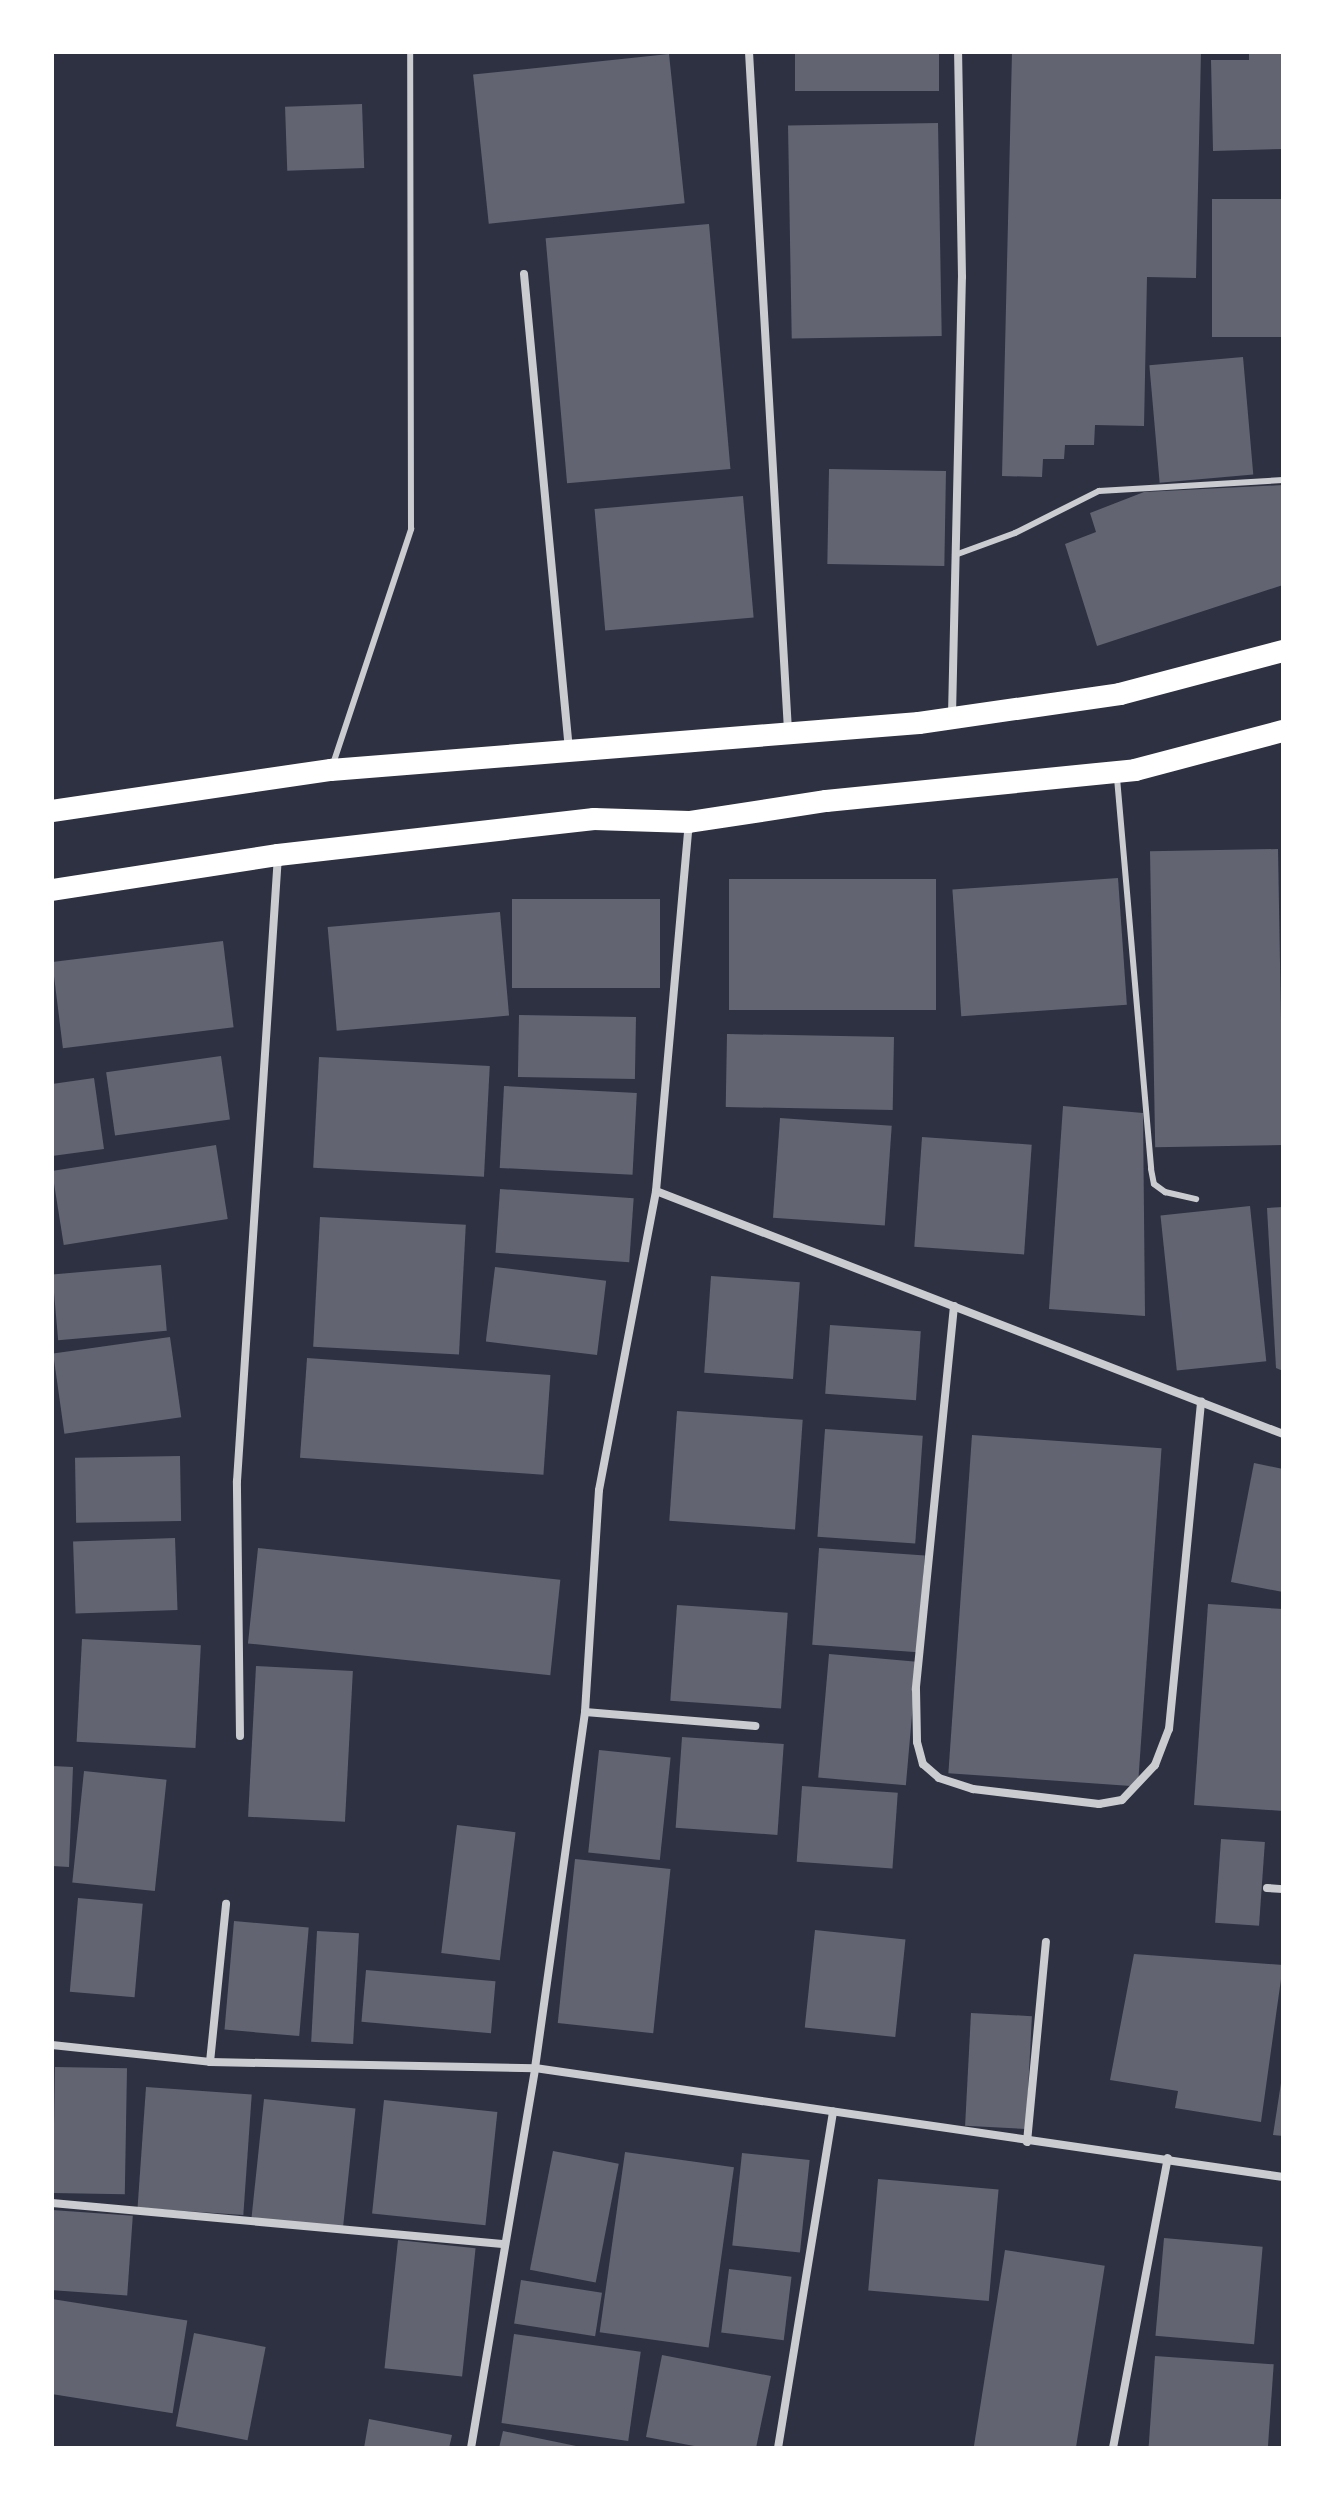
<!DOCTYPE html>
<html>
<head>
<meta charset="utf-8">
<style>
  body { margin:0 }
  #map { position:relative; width:1335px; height:2500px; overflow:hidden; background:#2d3142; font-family:"Exo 2",sans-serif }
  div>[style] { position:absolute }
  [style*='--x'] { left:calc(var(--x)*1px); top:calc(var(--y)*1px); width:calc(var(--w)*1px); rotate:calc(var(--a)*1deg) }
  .building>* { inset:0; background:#626471; transform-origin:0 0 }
  .service>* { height:6px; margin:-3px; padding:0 3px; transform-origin:3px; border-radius:3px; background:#caccd0 }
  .minor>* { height:8px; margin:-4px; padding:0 4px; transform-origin:4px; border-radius:4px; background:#caccd0 }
  .trunk>* { height:22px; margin:-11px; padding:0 11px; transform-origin:11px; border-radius:11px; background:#fff }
  span { translate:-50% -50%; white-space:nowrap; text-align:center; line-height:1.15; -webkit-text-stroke:7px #fff; paint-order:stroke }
  .frame { position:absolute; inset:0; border:54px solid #fff; pointer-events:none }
</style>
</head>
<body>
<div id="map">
  <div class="building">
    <i style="left:795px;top:52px;width:144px;height:39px"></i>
    <i style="clip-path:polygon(1012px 52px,1201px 52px,1196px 278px,1147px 277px,1144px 426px,1095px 425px,1094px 445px,1065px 445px,1064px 459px,1043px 459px,1042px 477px,1002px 476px)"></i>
    <i style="clip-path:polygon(1249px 52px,1283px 52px,1283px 149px,1213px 151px,1211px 60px,1249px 60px)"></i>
    <i style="left:669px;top:54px;width:150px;height:197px;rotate:84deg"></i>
    <i style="left:362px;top:104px;width:64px;height:77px;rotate:88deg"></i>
    <i style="left:938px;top:123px;width:213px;height:150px;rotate:89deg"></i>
    <i style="left:1283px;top:199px;width:138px;height:71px;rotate:90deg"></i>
    <i style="left:709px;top:224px;width:246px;height:164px;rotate:85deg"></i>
    <i style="left:1243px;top:357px;width:118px;height:94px;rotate:85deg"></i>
    <i style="left:829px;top:469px;width:117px;height:95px;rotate:1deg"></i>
    <i style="clip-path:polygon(1283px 485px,1283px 585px,1097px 646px,1065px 544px,1096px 532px,1090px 513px,1144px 492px)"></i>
    <i style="left:743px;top:496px;width:122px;height:149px;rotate:85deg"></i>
    <i style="left:1278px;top:849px;width:296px;height:128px;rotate:89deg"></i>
    <i style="left:1118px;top:878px;width:127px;height:166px;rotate:86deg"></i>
    <i style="left:936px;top:879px;width:131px;height:207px;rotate:90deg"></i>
    <i style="left:660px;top:899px;width:89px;height:148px;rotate:90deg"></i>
    <i style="left:500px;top:912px;width:104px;height:173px;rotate:85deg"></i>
    <i style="left:223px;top:941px;width:87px;height:172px;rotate:83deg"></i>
    <i style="left:519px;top:1015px;width:117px;height:62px;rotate:1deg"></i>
    <i style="left:727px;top:1034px;width:167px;height:73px;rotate:1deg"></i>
    <i style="left:221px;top:1056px;width:64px;height:116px;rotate:82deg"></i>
    <i style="left:319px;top:1057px;width:171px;height:111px;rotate:3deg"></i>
    <i style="clip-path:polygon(94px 1078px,104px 1149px,52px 1156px,52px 1084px)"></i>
    <i style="left:504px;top:1086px;width:133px;height:82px;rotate:3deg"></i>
    <i style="clip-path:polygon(1063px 1106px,1143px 1113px,1145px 1316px,1049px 1309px)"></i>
    <i style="left:780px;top:1118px;width:112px;height:100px;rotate:4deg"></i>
    <i style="left:922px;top:1137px;width:110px;height:110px;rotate:4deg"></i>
    <i style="left:216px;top:1145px;width:75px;height:166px;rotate:81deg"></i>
    <i style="left:500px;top:1189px;width:134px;height:64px;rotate:4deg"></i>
    <i style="left:1250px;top:1206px;width:156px;height:90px;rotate:84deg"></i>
    <i style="clip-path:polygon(1283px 1207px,1283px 1371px,1276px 1368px,1267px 1208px)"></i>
    <i style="left:320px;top:1217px;width:146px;height:130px;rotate:3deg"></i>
    <i style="left:161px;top:1265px;width:66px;height:109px;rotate:85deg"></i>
    <i style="left:495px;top:1267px;width:112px;height:75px;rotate:7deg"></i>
    <i style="left:711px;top:1276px;width:89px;height:97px;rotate:4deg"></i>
    <i style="left:830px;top:1325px;width:91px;height:69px;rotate:4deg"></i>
    <i style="left:170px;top:1337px;width:81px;height:118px;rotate:82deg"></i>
    <i style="left:307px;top:1358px;width:244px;height:100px;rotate:4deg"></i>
    <i style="left:677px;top:1411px;width:126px;height:110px;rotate:4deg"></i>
    <i style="left:825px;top:1429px;width:98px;height:108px;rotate:4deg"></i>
    <i style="left:972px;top:1435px;width:190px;height:339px;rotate:4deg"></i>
    <i style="left:180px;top:1456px;width:65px;height:105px;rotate:89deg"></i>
    <i style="clip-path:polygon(1254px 1463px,1283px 1469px,1283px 1592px,1231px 1582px)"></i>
    <i style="left:175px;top:1538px;width:72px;height:102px;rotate:88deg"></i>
    <i style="left:258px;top:1548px;width:304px;height:96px;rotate:6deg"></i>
    <i style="left:819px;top:1548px;width:106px;height:97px;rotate:4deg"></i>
    <i style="clip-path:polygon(1208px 1604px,1283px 1609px,1283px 1811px,1194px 1805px)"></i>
    <i style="left:677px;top:1605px;width:111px;height:96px;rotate:4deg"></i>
    <i style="left:82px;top:1639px;width:119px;height:103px;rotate:3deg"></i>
    <i style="left:829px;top:1654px;width:88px;height:124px;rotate:5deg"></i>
    <i style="left:256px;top:1666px;width:97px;height:151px;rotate:3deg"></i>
    <i style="left:682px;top:1737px;width:102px;height:91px;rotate:4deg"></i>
    <i style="left:599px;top:1750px;width:72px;height:103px;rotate:6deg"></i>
    <i style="clip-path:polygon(52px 1766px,73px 1767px,69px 1867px,52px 1866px)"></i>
    <i style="left:84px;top:1771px;width:83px;height:112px;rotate:6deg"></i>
    <i style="left:802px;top:1786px;width:96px;height:76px;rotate:4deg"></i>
    <i style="left:457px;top:1825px;width:59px;height:129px;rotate:7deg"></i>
    <i style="left:1221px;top:1839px;width:44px;height:84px;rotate:4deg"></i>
    <i style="left:575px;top:1859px;width:96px;height:165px;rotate:6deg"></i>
    <i style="left:78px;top:1898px;width:65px;height:94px;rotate:5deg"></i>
    <i style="left:234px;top:1921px;width:75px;height:109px;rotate:5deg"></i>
    <i style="left:815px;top:1930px;width:91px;height:98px;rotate:6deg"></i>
    <i style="left:317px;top:1931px;width:42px;height:111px;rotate:3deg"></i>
    <i style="clip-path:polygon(1134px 1954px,1283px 1965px,1261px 2122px,1175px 2108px,1178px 2091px,1110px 2080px)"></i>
    <i style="left:366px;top:1970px;width:130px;height:52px;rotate:5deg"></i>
    <i style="left:971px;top:2013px;width:61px;height:113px;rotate:3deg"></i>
    <i style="left:55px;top:2067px;width:72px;height:126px;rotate:1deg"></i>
    <i style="clip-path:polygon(1283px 2070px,1283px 2136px,1273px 2135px)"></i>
    <i style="left:146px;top:2087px;width:106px;height:121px;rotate:4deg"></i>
    <i style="left:264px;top:2099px;width:92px;height:122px;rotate:6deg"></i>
    <i style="left:384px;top:2100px;width:114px;height:114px;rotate:6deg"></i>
    <i style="left:553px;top:2151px;width:67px;height:121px;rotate:11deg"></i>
    <i style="left:625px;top:2152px;width:110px;height:182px;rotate:8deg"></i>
    <i style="left:742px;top:2153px;width:68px;height:93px;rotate:6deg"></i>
    <i style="left:878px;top:2179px;width:121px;height:112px;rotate:5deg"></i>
    <i style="left:52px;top:2210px;width:81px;height:80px;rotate:4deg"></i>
    <i style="left:1164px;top:2238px;width:99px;height:98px;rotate:5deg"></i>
    <i style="left:398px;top:2240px;width:78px;height:129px;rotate:6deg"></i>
    <i style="left:1005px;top:2250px;width:101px;height:200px;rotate:9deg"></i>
    <i style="left:729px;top:2269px;width:63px;height:64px;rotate:7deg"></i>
    <i style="left:521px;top:2280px;width:82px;height:44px;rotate:9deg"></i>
    <i style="left:52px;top:2299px;width:137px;height:94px;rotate:9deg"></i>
    <i style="left:194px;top:2333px;width:73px;height:95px;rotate:11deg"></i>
    <i style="left:514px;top:2334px;width:128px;height:90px;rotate:8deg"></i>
    <i style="clip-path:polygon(662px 2355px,771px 2376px,756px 2448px,705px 2448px,646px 2437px)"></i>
    <i style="left:1155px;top:2356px;width:119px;height:92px;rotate:4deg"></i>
    <i style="clip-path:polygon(369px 2419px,452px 2435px,449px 2448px,364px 2448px)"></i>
    <i style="clip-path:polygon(503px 2431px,581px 2447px,580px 2448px,499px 2448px)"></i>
  </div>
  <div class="service">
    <i style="--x:955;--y:555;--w:64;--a:-20.1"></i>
    <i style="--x:1015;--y:533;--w:94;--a:-26.6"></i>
    <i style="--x:1099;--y:491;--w:184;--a:-3.4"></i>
    <i style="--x:333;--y:764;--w:248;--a:-71.6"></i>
    <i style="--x:411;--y:529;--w:477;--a:-90.1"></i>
    <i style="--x:1117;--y:778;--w:392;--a:85"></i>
    <i style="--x:1151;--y:1169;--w:15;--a:79"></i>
    <i style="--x:1154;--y:1184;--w:14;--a:36"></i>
    <i style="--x:1165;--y:1192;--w:32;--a:13"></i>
  </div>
  <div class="minor">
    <i style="--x:749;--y:52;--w:679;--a:86.71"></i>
    <i style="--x:524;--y:274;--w:476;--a:84.6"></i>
    <i style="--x:952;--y:715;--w:438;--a:-88.7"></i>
    <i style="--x:962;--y:277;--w:225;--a:-91"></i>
    <i style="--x:656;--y:1191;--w:672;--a:21.18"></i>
    <i style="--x:954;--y:1306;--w:385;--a:95.7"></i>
    <i style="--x:916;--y:1689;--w:53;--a:88.9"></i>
    <i style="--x:917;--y:1742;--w:23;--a:75"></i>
    <i style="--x:923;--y:1764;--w:21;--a:41"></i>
    <i style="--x:939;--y:1778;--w:36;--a:18"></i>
    <i style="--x:973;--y:1789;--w:127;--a:6.8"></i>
    <i style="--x:1099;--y:1804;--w:23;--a:-10"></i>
    <i style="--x:1122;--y:1800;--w:48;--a:-46.7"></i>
    <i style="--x:1155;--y:1765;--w:39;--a:-69"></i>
    <i style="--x:1169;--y:1729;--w:329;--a:-84.4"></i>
    <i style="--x:585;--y:1712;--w:171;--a:4.7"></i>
    <i style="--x:240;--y:1736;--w:255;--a:-90.7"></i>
    <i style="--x:237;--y:1481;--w:626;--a:-86.25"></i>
    <i style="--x:1267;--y:1888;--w:16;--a:4"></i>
    <i style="--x:52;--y:2045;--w:159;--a:6.1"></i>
    <i style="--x:210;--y:2062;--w:325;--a:1.1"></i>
    <i style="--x:535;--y:2068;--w:756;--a:8.29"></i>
    <i style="--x:210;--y:2062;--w:159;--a:-84.2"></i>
    <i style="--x:1027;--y:2142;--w:201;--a:-84.6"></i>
    <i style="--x:52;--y:2203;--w:455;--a:5.2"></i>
    <i style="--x:471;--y:2448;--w:385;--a:-80.4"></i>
    <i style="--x:535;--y:2068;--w:359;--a:-82"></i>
    <i style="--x:585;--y:1712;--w:222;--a:-86.4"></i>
    <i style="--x:599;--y:1490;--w:304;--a:-79.2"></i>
    <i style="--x:656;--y:1191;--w:369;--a:-84.9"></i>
    <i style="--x:778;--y:2448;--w:341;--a:-80.7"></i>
    <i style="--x:1113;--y:2448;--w:295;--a:-79.3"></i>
  </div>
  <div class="trunk">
    <i style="--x:52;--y:811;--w:282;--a:-8.4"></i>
    <i style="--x:331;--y:770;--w:590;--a:-4.57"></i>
    <i style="--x:919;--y:723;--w:203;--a:-8.2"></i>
    <i style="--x:1120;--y:694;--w:169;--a:-14.8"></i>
    <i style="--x:52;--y:890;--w:229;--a:-8.8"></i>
    <i style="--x:278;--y:855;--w:318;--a:-6.5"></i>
    <i style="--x:594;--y:819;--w:95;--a:1.8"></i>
    <i style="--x:689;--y:822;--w:139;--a:-8.7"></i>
    <i style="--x:826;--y:801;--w:311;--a:-5.7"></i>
    <i style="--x:1135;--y:770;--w:153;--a:-14.8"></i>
  </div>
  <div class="frame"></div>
</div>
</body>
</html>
